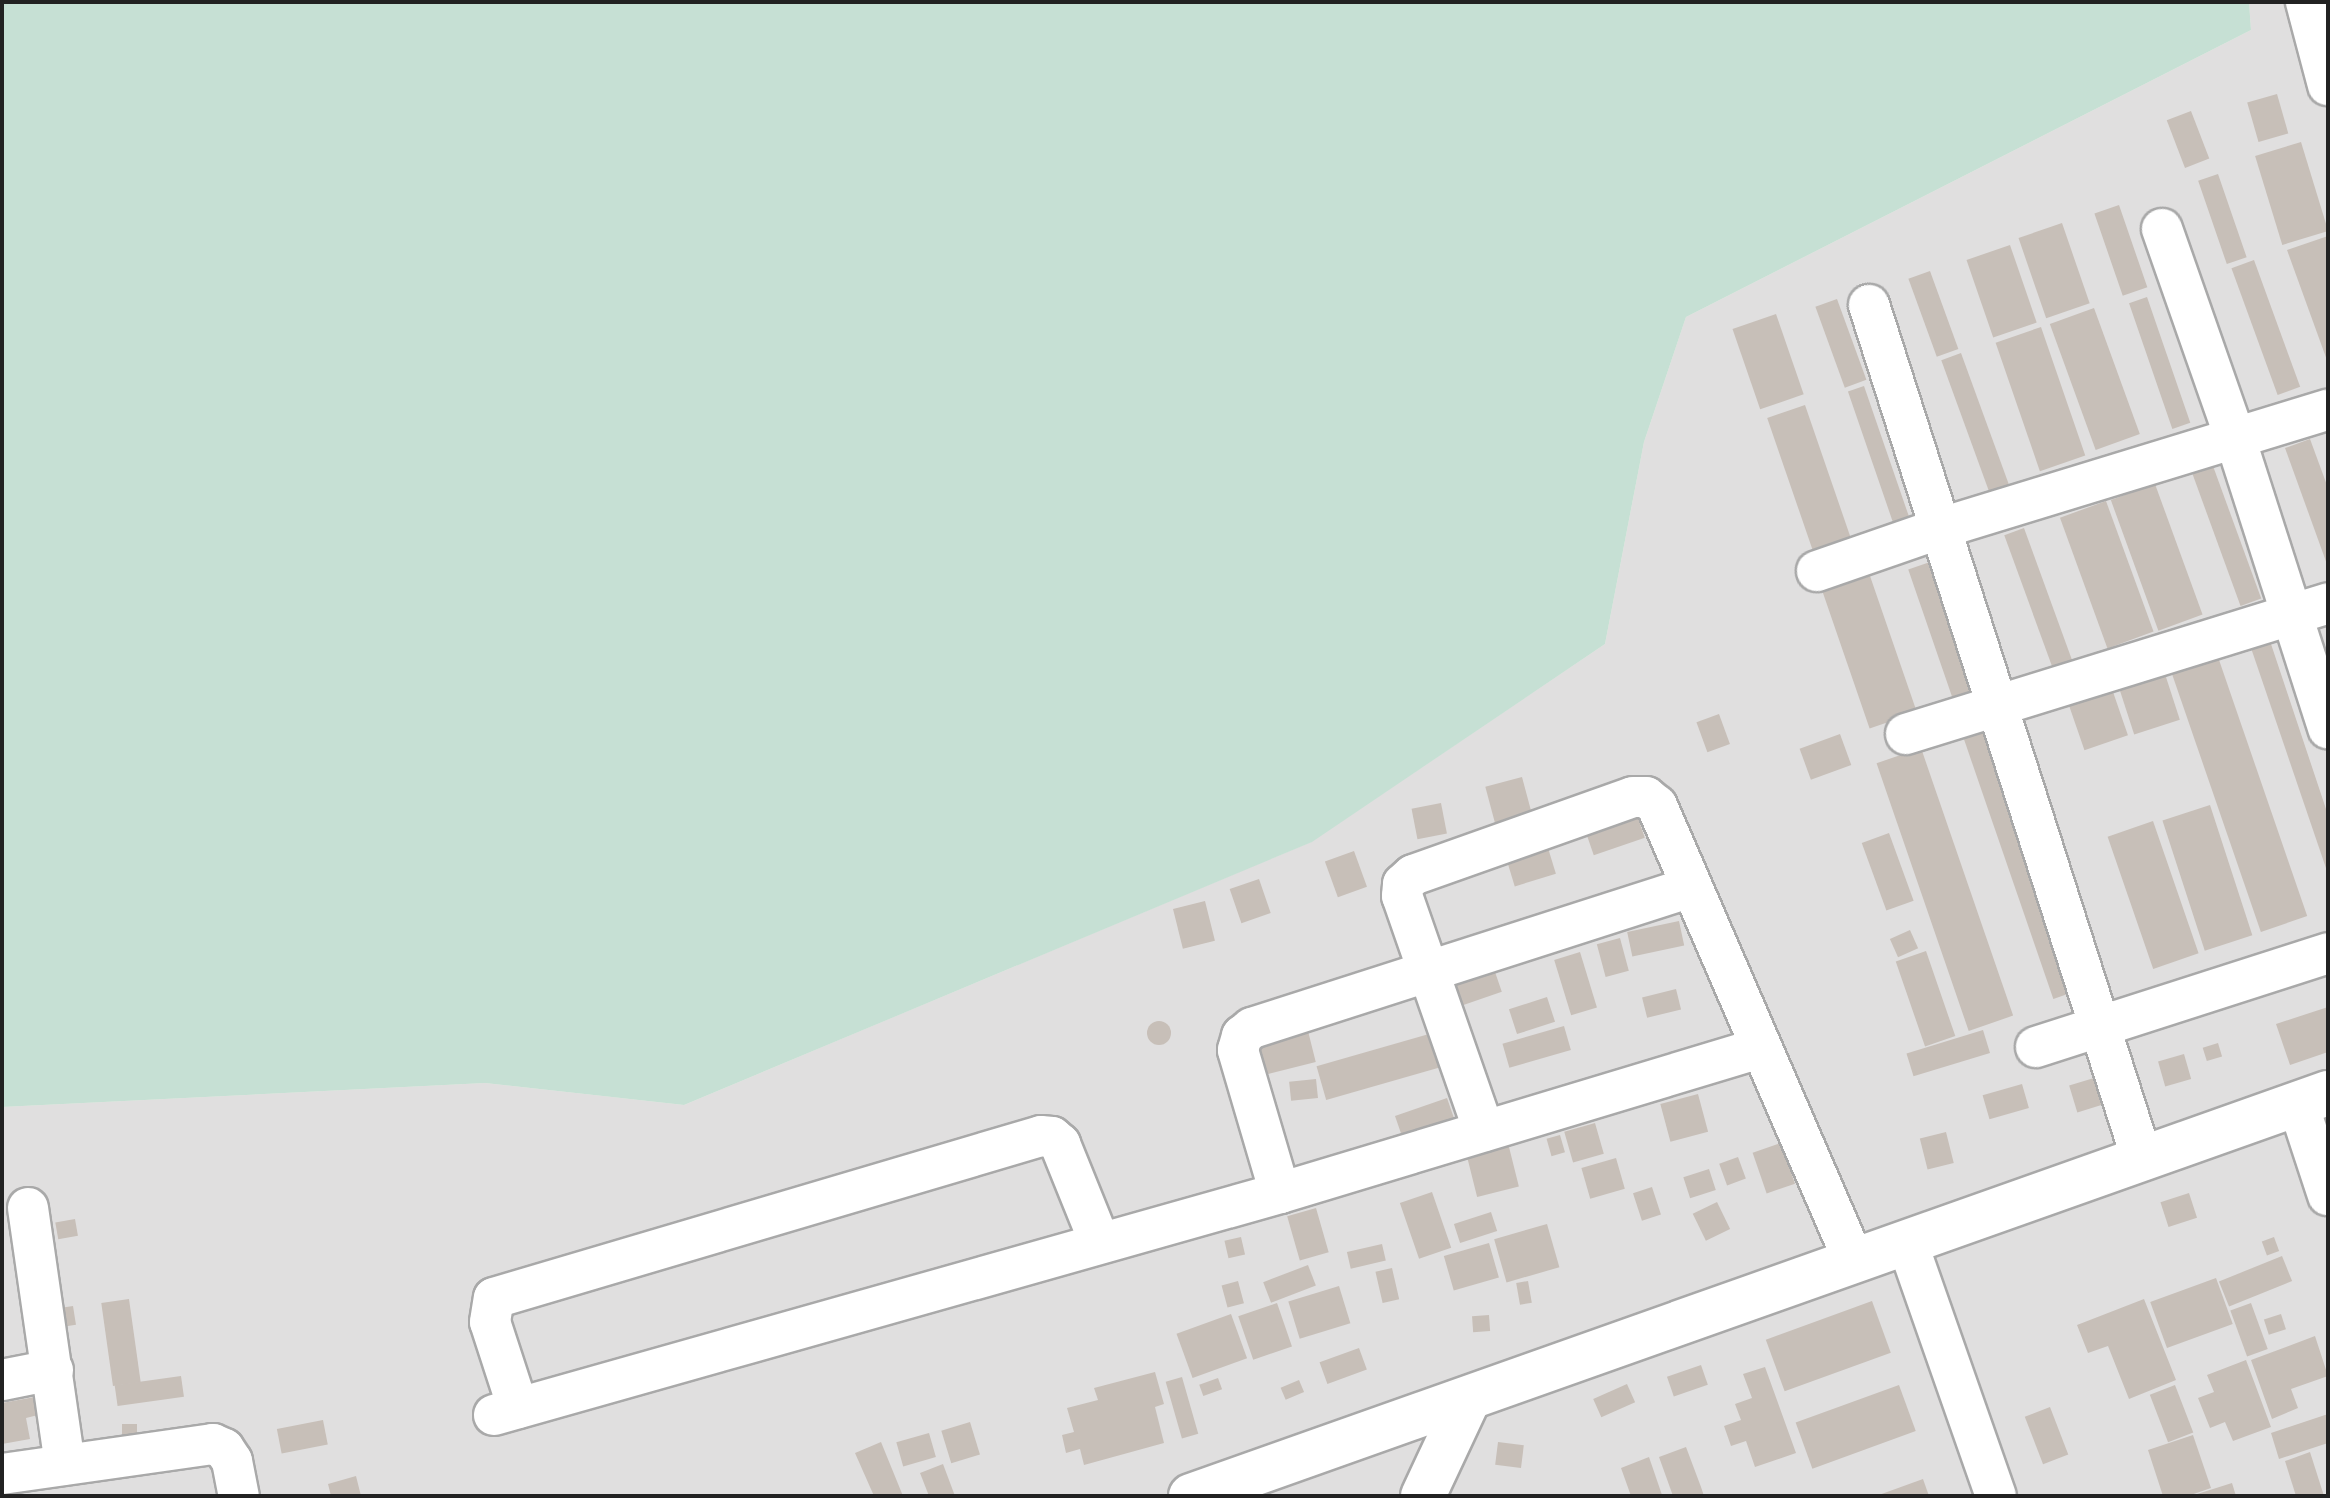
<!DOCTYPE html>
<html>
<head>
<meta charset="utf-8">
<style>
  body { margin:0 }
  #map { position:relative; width:2330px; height:1498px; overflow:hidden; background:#f2efe9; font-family:"Sofia Sans Condensed",sans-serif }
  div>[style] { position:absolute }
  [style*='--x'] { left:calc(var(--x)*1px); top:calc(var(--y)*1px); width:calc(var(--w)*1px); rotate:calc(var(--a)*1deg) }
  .residential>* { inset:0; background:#e0dfdf }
  .wetland>* { inset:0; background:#c6e0d4 }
  .building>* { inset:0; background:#c7bfb8; transform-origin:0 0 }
  .round { border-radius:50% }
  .roads { filter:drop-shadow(2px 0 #a9a9a9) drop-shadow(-2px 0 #a9a9a9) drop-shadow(0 2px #a9a9a9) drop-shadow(0 -2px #a9a9a9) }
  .minor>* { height:40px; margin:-20px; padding:0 20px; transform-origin:20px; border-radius:20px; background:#fff }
  .tertiary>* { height:44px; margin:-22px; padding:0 22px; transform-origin:22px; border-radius:22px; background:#fff }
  span { translate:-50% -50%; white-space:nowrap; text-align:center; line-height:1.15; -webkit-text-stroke:7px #fff; paint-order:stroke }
  .frame { position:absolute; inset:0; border:4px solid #222; pointer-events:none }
</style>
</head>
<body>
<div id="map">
  <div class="residential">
    <i style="clip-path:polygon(2249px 2px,2328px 2px,2328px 1496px,2px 1496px,2px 1107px,485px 1083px,684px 1105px,1311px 842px,1605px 644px,1644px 442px,1686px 317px,2251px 30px)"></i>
  </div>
  <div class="wetland">
    <i style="clip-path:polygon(2px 2px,2249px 2px,2251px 30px,1686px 317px,1644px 442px,1605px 644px,1312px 842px,684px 1105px,485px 1083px,2px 1107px)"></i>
  </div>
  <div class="building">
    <i style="left:2277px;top:94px;width:41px;height:31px;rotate:74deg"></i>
    <i style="left:2191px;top:111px;width:51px;height:26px;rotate:69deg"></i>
    <i style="left:2301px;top:142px;width:93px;height:48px;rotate:73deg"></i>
    <i style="left:2218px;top:174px;width:88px;height:21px;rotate:71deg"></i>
    <i style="left:2119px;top:205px;width:87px;height:26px;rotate:71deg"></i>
    <i style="left:2062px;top:223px;width:85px;height:46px;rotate:71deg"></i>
    <i style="clip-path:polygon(2328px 236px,2328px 363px,2287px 250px)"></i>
    <i style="left:2010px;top:245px;width:82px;height:46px;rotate:71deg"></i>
    <i style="left:2254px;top:260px;width:135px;height:24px;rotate:70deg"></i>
    <i style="left:1930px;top:271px;width:83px;height:23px;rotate:70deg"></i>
    <i style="left:2147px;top:297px;width:133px;height:19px;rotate:71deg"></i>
    <i style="left:1837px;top:299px;width:86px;height:23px;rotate:70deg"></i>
    <i style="left:2094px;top:308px;width:134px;height:47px;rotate:70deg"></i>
    <i style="left:1776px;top:314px;width:85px;height:46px;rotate:71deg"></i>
    <i style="left:2041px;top:327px;width:136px;height:48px;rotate:71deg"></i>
    <i style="left:1961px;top:353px;width:140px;height:21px;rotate:70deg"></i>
    <i style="left:1864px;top:386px;width:140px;height:17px;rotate:71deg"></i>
    <i style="left:1805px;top:405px;width:139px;height:40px;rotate:71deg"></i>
    <i style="clip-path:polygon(2310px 439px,2328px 488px,2328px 567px,2285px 448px)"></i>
    <i style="left:2213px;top:466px;width:141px;height:22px;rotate:70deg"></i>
    <i style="left:2155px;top:484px;width:139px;height:47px;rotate:70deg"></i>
    <i style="left:2106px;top:501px;width:139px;height:49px;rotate:70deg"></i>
    <i style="left:2024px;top:528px;width:142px;height:21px;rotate:70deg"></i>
    <i style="left:1930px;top:562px;width:138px;height:23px;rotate:71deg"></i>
    <i style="left:1870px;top:576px;width:144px;height:50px;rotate:71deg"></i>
    <i style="clip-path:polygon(2270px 641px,2328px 815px,2328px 874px,2251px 648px)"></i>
    <i style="left:2218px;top:657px;width:274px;height:49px;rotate:71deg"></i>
    <i style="left:2165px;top:674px;width:48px;height:48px;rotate:72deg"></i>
    <i style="left:2112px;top:689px;width:49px;height:46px;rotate:71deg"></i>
    <i style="left:1719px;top:714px;width:32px;height:24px;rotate:70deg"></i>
    <i style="left:1989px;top:726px;width:279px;height:28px;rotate:71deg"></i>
    <i style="left:1840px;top:734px;width:33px;height:43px;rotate:70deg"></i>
    <i style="left:1921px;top:748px;width:283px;height:47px;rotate:71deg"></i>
    <i style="left:1522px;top:777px;width:39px;height:38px;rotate:75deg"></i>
    <i style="left:1441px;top:803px;width:31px;height:30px;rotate:79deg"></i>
    <i style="left:2210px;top:805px;width:137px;height:50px;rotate:72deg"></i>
    <i style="left:1637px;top:815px;width:24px;height:54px;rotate:71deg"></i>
    <i style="left:2153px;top:821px;width:140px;height:48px;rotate:71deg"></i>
    <i style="left:1889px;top:833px;width:72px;height:29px;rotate:70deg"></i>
    <i style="left:1548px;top:848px;width:27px;height:43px;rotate:73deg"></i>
    <i style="left:1354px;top:851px;width:38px;height:31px;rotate:70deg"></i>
    <i style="left:1259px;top:879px;width:36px;height:31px;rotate:71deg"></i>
    <i style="left:1205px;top:901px;width:41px;height:33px;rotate:76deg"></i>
    <i style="left:1679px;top:921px;width:25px;height:53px;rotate:78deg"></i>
    <i style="left:1910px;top:930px;width:20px;height:22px;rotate:66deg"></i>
    <i style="left:1620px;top:938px;width:34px;height:24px;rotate:75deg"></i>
    <i style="left:1926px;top:951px;width:90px;height:32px;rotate:71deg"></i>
    <i style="left:1580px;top:952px;width:58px;height:27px;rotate:73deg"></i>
    <i style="left:1494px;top:969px;width:24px;height:49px;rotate:71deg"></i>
    <i style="left:1676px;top:989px;width:21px;height:35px;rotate:76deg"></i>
    <i style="left:1547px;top:997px;width:26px;height:40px;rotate:72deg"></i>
    <i style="clip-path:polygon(2328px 1007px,2328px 1052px,2290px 1065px,2276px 1024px)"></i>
    <i class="round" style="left:1147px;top:1021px;width:24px;height:24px"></i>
    <i style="left:1564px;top:1026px;width:25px;height:64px;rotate:74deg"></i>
    <i style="left:1983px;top:1030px;width:24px;height:80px;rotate:73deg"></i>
    <i style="left:1308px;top:1031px;width:32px;height:52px;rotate:76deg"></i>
    <i style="left:1429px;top:1034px;width:35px;height:117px;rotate:74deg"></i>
    <i style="left:2218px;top:1043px;width:14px;height:16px;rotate:73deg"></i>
    <i style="left:2184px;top:1054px;width:26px;height:27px;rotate:74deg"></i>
    <i style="left:2094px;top:1078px;width:28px;height:26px;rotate:73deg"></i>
    <i style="left:1316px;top:1079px;width:19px;height:27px;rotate:84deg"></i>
    <i style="left:2022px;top:1084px;width:25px;height:41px;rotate:74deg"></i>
    <i style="left:1698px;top:1094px;width:39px;height:39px;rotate:75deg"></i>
    <i style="left:1447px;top:1098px;width:21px;height:55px;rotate:71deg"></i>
    <i style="left:1595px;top:1123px;width:32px;height:32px;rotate:74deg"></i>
    <i style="left:1946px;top:1132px;width:32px;height:27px;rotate:76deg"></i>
    <i style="left:1560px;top:1135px;width:18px;height:14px;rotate:74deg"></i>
    <i style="left:1507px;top:1139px;width:49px;height:43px;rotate:76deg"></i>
    <i style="left:1781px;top:1143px;width:43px;height:30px;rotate:71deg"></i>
    <i style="left:1738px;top:1157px;width:23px;height:20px;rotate:70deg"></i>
    <i style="left:1616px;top:1158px;width:32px;height:36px;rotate:74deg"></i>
    <i style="left:1709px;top:1169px;width:22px;height:27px;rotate:72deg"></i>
    <i style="left:1652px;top:1187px;width:29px;height:20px;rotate:72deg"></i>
    <i style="left:1432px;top:1192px;width:59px;height:34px;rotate:71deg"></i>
    <i style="left:2189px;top:1193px;width:26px;height:30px;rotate:72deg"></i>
    <i style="left:1717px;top:1202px;width:30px;height:27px;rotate:64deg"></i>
    <i style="left:1316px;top:1208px;width:46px;height:30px;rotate:74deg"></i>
    <i style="left:1491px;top:1212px;width:20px;height:39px;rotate:72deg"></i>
    <i style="left:75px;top:1219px;width:17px;height:20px;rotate:80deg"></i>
    <i style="left:1547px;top:1224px;width:45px;height:55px;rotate:74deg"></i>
    <i style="left:1241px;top:1237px;width:18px;height:17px;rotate:77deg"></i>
    <i style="left:2274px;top:1237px;width:15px;height:13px;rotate:70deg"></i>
    <i style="left:1489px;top:1243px;width:36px;height:47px;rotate:74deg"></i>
    <i style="left:1382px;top:1244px;width:17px;height:36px;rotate:77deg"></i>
    <i style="left:2282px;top:1256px;width:27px;height:68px;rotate:68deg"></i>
    <i style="left:1308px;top:1265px;width:22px;height:48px;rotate:69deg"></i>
    <i style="left:1392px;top:1268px;width:32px;height:17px;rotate:77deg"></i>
    <i style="left:2216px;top:1278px;width:49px;height:70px;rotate:70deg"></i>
    <i style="left:1238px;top:1281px;width:23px;height:17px;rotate:75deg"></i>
    <i style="left:1528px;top:1281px;width:22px;height:12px;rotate:80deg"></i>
    <i style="left:1339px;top:1286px;width:39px;height:53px;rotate:73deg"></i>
    <i style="left:129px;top:1299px;width:84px;height:28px;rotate:82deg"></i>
    <i style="clip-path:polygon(2144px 1299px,2176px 1380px,2129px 1399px,2108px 1346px,2088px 1353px,2077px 1325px)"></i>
    <i style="left:1872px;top:1301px;width:55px;height:113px;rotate:70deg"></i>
    <i style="left:1277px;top:1303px;width:46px;height:41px;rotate:71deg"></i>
    <i style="left:2251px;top:1303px;width:49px;height:22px;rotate:70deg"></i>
    <i style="left:73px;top:1306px;width:19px;height:23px;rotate:81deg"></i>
    <i style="left:1231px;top:1314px;width:47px;height:58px;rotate:70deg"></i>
    <i style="left:2281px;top:1314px;width:16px;height:18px;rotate:72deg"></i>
    <i style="left:1489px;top:1315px;width:16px;height:17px;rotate:86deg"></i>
    <i style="clip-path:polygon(2315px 1336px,2328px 1376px,2291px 1389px,2298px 1408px,2272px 1419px,2251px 1360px)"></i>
    <i style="left:1359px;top:1348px;width:23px;height:42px;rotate:70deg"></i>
    <i style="clip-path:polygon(2246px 1360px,2271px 1427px,2233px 1441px,2225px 1422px,2210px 1428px,2198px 1398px,2214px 1392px,2207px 1375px)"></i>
    <i style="left:1701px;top:1365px;width:21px;height:36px;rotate:71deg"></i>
    <i style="clip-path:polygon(1765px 1367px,1796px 1453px,1755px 1467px,1746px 1441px,1731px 1446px,1724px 1426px,1741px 1420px,1735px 1404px,1752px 1398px,1743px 1374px)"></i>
    <i style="clip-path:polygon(1155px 1372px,1164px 1404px,1155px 1407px,1164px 1443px,1084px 1465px,1080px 1449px,1066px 1453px,1062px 1435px,1074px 1432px,1067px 1408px,1098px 1400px,1094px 1388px)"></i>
    <i style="left:181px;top:1376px;width:21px;height:67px;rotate:82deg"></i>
    <i style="left:1182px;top:1377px;width:59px;height:17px;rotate:74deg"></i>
    <i style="left:1218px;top:1378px;width:12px;height:20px;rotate:70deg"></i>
    <i style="left:1299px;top:1380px;width:13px;height:20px;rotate:67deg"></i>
    <i style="left:1627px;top:1384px;width:20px;height:37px;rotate:66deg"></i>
    <i style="left:1899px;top:1385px;width:49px;height:110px;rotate:70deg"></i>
    <i style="left:2175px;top:1385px;width:51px;height:27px;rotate:69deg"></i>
    <i style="clip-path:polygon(35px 1397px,38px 1415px,26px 1418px,30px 1439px,2px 1444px,2px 1403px)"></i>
    <i style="left:2050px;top:1407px;width:51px;height:27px;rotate:69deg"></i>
    <i style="clip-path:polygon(2328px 1414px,2328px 1443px,2279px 1459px,2271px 1433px)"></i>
    <i style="left:323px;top:1420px;width:25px;height:47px;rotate:79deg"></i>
    <i style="left:970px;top:1422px;width:34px;height:30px;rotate:73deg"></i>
    <i style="left:122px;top:1424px;width:15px;height:20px"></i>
    <i style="left:929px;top:1433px;width:25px;height:34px;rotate:74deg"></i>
    <i style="clip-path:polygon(2193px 1435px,2211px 1488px,2188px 1496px,2163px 1496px,2148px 1450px)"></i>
    <i style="clip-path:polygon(881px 1442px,903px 1496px,874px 1496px,855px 1453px)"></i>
    <i style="left:1498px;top:1442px;width:26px;height:23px;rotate:7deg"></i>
    <i style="clip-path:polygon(1686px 1447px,1701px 1487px,1704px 1496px,1673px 1496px,1659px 1457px)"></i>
    <i style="clip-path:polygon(2310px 1452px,2324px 1496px,2296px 1496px,2285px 1461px)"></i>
    <i style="clip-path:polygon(1649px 1457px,1662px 1495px,1631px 1496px,1621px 1468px)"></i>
    <i style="clip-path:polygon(943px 1464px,955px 1496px,929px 1496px,920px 1473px)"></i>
    <i style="clip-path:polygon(356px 1476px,361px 1496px,331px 1496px,328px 1484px)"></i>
    <i style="clip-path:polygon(1923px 1479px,1929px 1496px,1876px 1496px)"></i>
    <i style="clip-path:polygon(2232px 1483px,2236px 1496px,2194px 1496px,2194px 1495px)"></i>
  </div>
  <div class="roads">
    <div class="minor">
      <i style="--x:2306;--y:2;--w:86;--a:75.2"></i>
      <i style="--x:2162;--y:229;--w:221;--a:70.7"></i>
      <i style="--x:2235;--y:438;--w:305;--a:72.2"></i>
      <i style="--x:1869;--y:305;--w:897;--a:72.27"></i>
      <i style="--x:1817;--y:571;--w:131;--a:-19.1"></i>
      <i style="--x:1941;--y:528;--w:405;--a:-17"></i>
      <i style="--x:1906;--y:734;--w:442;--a:-17.2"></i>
      <i style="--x:2036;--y:1047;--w:307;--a:-17.8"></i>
      <i style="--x:2298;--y:1104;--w:96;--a:71.8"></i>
      <i style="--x:1484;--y:1131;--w:249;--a:-109.2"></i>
      <i style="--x:1402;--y:896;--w:12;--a:-85"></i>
      <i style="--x:1403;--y:884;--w:13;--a:-42"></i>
      <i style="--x:1413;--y:875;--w:233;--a:-19.5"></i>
      <i style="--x:1633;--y:797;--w:13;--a:0"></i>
      <i style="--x:1646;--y:797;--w:14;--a:39"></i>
      <i style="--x:1657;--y:806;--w:495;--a:66.6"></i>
      <i style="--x:1280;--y:1193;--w:149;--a:-106.4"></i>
      <i style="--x:1238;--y:1050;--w:15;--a:-74"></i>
      <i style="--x:1242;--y:1036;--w:13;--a:-39"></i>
      <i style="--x:1252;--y:1028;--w:461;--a:-17.8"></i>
      <i style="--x:28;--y:1208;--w:259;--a:81.8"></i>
      <i style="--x:1907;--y:1242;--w:269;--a:70.7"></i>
      <i style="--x:2;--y:1380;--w:52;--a:-11.1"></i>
      <i style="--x:518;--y:1408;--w:90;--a:-108"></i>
      <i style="--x:490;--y:1322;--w:24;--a:-81"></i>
      <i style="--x:494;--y:1298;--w:570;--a:-16.5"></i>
      <i style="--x:1041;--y:1136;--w:11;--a:5"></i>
      <i style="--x:1052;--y:1137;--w:11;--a:41"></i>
      <i style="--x:1060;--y:1144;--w:107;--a:68"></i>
      <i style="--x:494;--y:1415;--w:817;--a:-15.77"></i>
      <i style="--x:1280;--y:1193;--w:501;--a:-16.81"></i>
      <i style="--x:2;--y:1474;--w:213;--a:-8.1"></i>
      <i style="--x:213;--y:1444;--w:12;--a:24"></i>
      <i style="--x:224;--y:1449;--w:14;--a:56"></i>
      <i style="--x:232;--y:1461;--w:36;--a:79"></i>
    </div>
    <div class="tertiary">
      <i style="--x:1191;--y:1496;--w:1206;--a:-19.52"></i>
      <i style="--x:1423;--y:1496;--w:106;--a:-64.9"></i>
    </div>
  </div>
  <div class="frame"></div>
</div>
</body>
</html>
